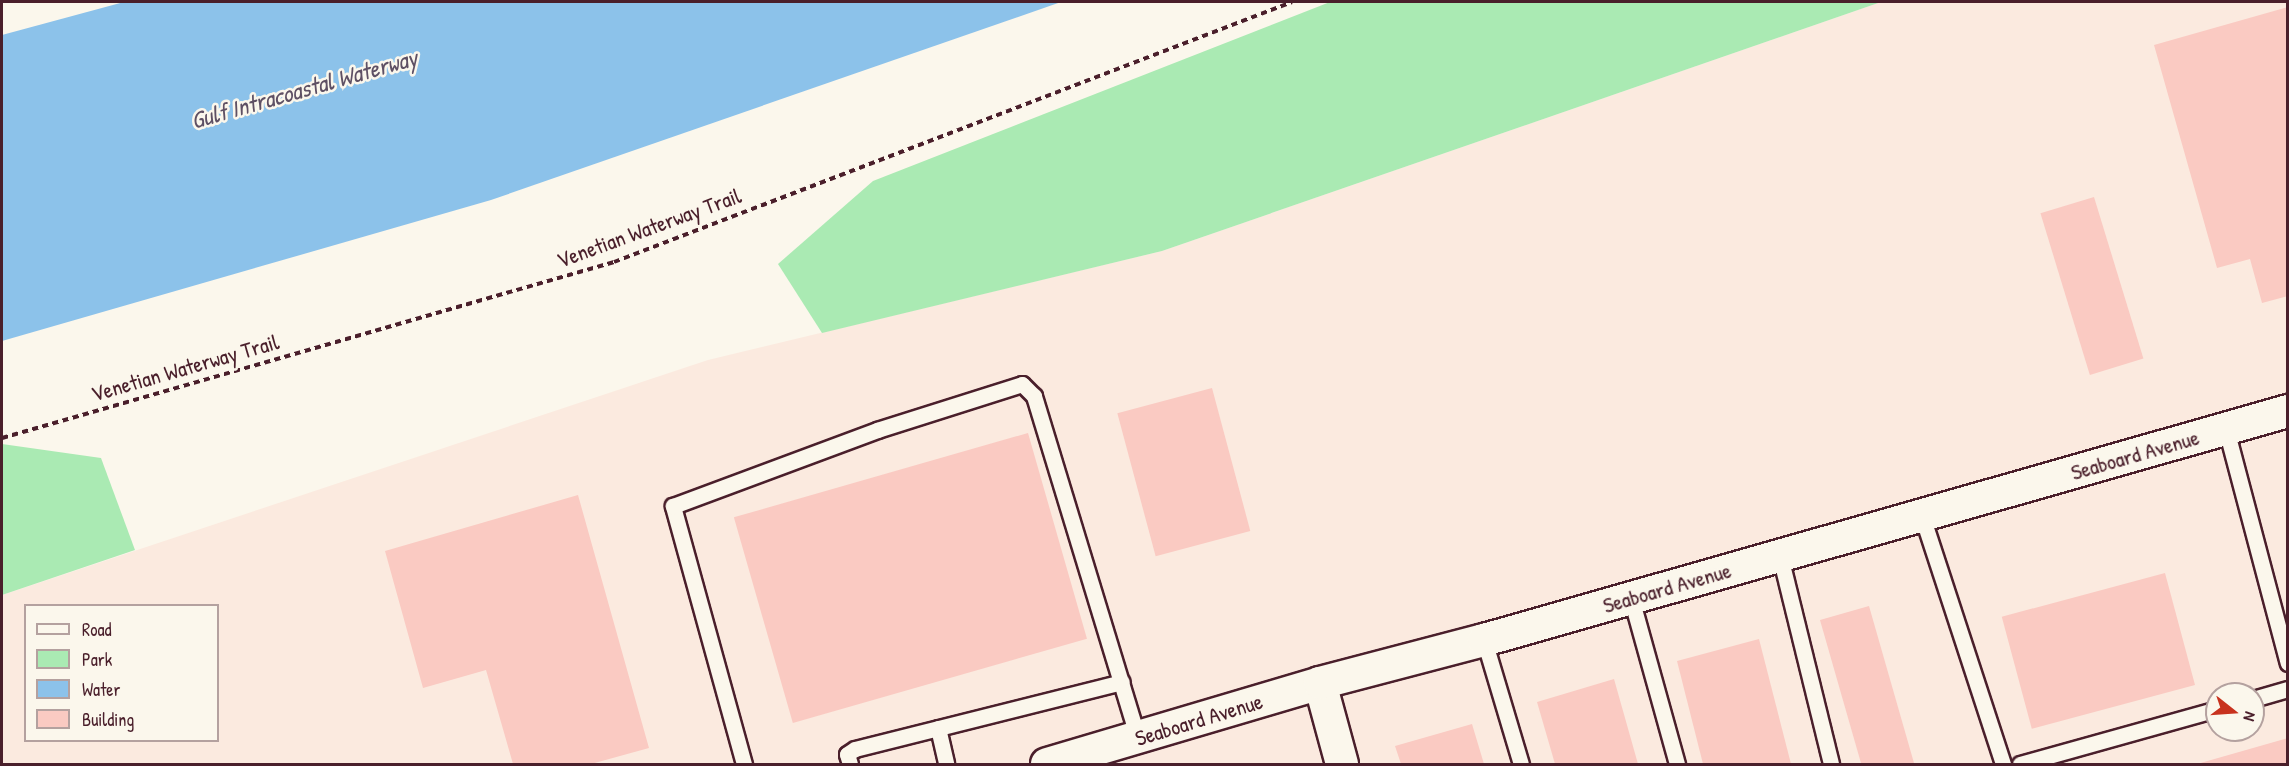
<!DOCTYPE html>
<html>
<head>
<meta charset="utf-8">
<style>
  body { margin:0 }
  #map { position:relative; width:2289px; height:766px; overflow:hidden; background:#fbf7ec; font-family:"Patrick Hand",sans-serif }
  div>[style] { position:absolute }
  [style*='--x'] { left:calc(var(--x)*1px); top:calc(var(--y)*1px); width:calc(var(--w)*1px); rotate:calc(var(--a)*1deg) }
  .built>* { inset:0; background:#fbeadf }
  .green>* { inset:0; background:#aaeab3 }
  .water>* { inset:0; background:#8cc2ea }
  .building>* { inset:0; background:#facac2; transform-origin:0 0 }
  .path>* { height:4px; margin-top:-2px; transform-origin:0; background:repeating-linear-gradient(90deg,#4a1f2b 0 6px,transparent 0 10.5px) }
  .roads { filter:drop-shadow(2px 0 #4a1f2b) drop-shadow(-2px 0 #4a1f2b) drop-shadow(0 2px #4a1f2b) drop-shadow(0 -2px #4a1f2b) }
  .lane>* { height:15px; margin:-7.5px; padding:0 7.5px; transform-origin:7.5px; border-radius:7.5px; background:#fbf7ec }
  .street>* { height:32px; margin:-16px; padding:0 16px; transform-origin:16px; border-radius:16px; background:#fbf7ec }
  span { translate:-50% -50%; white-space:nowrap; text-align:center; line-height:1.15; -webkit-text-stroke:5px #fbf7ec; paint-order:stroke }
  .street-label { font-size:22px; color:#4a1f2b }
  .water-label { font-size:24px; color:#5e5064; font-style:italic }
  .frame { position:absolute; inset:0; border:3px solid #4a1f2b; pointer-events:none }
  .legend { position:absolute; left:24px; top:604px; width:195px; height:138px; box-sizing:border-box; background:#fbf7ec; border:2px solid #b4a19f; margin:0; padding:8px 10px; list-style:none; font-size:18px; color:#4a1f2b }
  .legend li { display:flex; align-items:center; gap:12px; height:30px }
  .legend b { width:30px; border:2px solid #b4a19f }
  .north { position:absolute; left:2205px; top:682px; width:60px; height:60px; box-sizing:border-box; background:#fbf7ec; border:2px solid #b4a19f; border-radius:50%; rotate:107deg; font-size:16px; font-weight:700; line-height:24px; text-align:center; color:#4a1f2b }
  .north::after { content:''; display:block; margin:auto; width:21px; height:27px; background:#c8321e; clip-path:polygon(50% 0,100% 100%,50% 72%,0 100%) }
</style>
</head>
<body>
<div id="map">
  <div class="built">
    <i style="clip-path:polygon(evenodd,1881px 2px,2287px 2px,2287px 764px,2px 764px,2px 595px,708px 360px,1162px 251px,1881px 2px,26px 606px,218px 606px,218px 740px,26px 740px,26px 606px,1881px 2px,2217px 694px,2253px 694px,2253px 730px,2217px 730px,2217px 694px)"></i>
  </div>
  <div class="green">
    <i style="clip-path:polygon(1330px 2px,1881px 2px,1162px 251px,822px 333px,778px 264px,873px 181px)"></i>
    <i style="clip-path:polygon(2px 444px,101px 458px,135px 550px,2px 595px)"></i>
  </div>
  <div class="water">
    <i style="clip-path:polygon(124px 2px,1061px 2px,491px 200px,2px 341px,2px 35px)"></i>
  </div>
  <div class="building">
    <i style="clip-path:polygon(2288px 7px,2288px 296px,2262px 303px,2250px 259px,2217px 268px,2154px 45px)"></i>
    <i style="left:2094px;top:197px;width:169px;height:56px;rotate:73deg"></i>
    <i style="left:1212px;top:388px;width:148px;height:98px;rotate:75deg"></i>
    <i style="left:1028px;top:433px;width:214px;height:306px;rotate:74deg"></i>
    <i style="clip-path:polygon(578px 495px,649px 748px,591px 764px,513px 764px,486px 670px,423px 688px,385px 551px)"></i>
    <i style="left:2165px;top:573px;width:116px;height:169px;rotate:75deg"></i>
    <i style="left:1869px;top:606px;width:164px;height:51px;rotate:74deg"></i>
    <i style="clip-path:polygon(1759px 639px,1791px 764px,1703px 764px,1677px 661px)"></i>
    <i style="clip-path:polygon(1614px 679px,1638px 764px,1555px 764px,1537px 702px)"></i>
    <i style="clip-path:polygon(1472px 724px,1484px 764px,1401px 764px,1395px 746px)"></i>
    <i style="clip-path:polygon(2288px 738px,2288px 764px,2197px 764px)"></i>
  </div>
  <div class="path">
    <i style="--x:2;--y:438;--w:637;--a:-16.04"></i>
    <i style="--x:614;--y:262;--w:726;--a:-20.98"></i>
  </div>
  <div class="roads">
    <div class="lane">
      <i style="--x:2226;--y:429;--w:242;--a:75.2"></i>
      <i style="--x:1922;--y:516;--w:261;--a:71.9"></i>
      <i style="--x:1780;--y:556;--w:214;--a:76.2"></i>
      <i style="--x:1631;--y:598;--w:172;--a:74.5"></i>
      <i style="--x:1484;--y:640;--w:129;--a:73.4"></i>
      <i style="--x:2253;--y:699;--w:36;--a:-16"></i>
      <i style="--x:938;--y:728;--w:37;--a:77"></i>
      <i style="--x:744;--y:764;--w:268;--a:-105.4"></i>
      <i style="--x:673;--y:506;--w:218;--a:-20.4"></i>
      <i style="--x:877;--y:430;--w:152;--a:-17.6"></i>
      <i style="--x:1022;--y:384;--w:17;--a:45"></i>
      <i style="--x:1034;--y:396;--w:357;--a:73.1"></i>
      <i style="--x:850;--y:764;--w:10;--a:-107"></i>
      <i style="--x:847;--y:754;--w:9;--a:-32"></i>
      <i style="--x:855;--y:749;--w:275;--a:-14.1"></i>
      <i style="--x:2020;--y:764;--w:205;--a:-15.6"></i>
    </div>
    <div class="street">
      <i style="--x:1320;--y:683;--w:84;--a:74.8"></i>
      <i style="--x:1047;--y:764;--w:285;--a:-16.5"></i>
      <i style="--x:1320;--y:683;--w:170;--a:-14.7"></i>
      <i style="--x:1484;--y:640;--w:836;--a:-15.9"></i>
    </div>
  </div>
  <div class="street-label">
    <span style="left:649px;top:228px;rotate:-20deg">Venetian Waterway Trail</span>
    <span style="left:185px;top:368px;rotate:-16deg">Venetian Waterway Trail</span>
    <span style="left:2135px;top:455px;rotate:-16deg">Seaboard Avenue</span>
    <span style="left:1667px;top:588px;rotate:-16deg">Seaboard Avenue</span>
    <span style="left:1199px;top:720px;rotate:-17deg">Seaboard Avenue</span>
  </div>
  <div class="water-label">
    <span style="left:304px;top:89px;rotate:-16deg">Gulf Intracoastal Waterway</span>
  </div>
  <div class="frame"></div>
  <ul class="legend">
  <li><b style="height:8px;background:#fbf7ec"></b>Road</li>
  <li><b style="height:16px;background:#aaeab3"></b>Park</li>
  <li><b style="height:16px;background:#8cc2ea"></b>Water</li>
  <li><b style="height:16px;background:#facac2"></b>Building</li>
  </ul>
  <div class="north">N</div>
</div>
</body>
</html>
